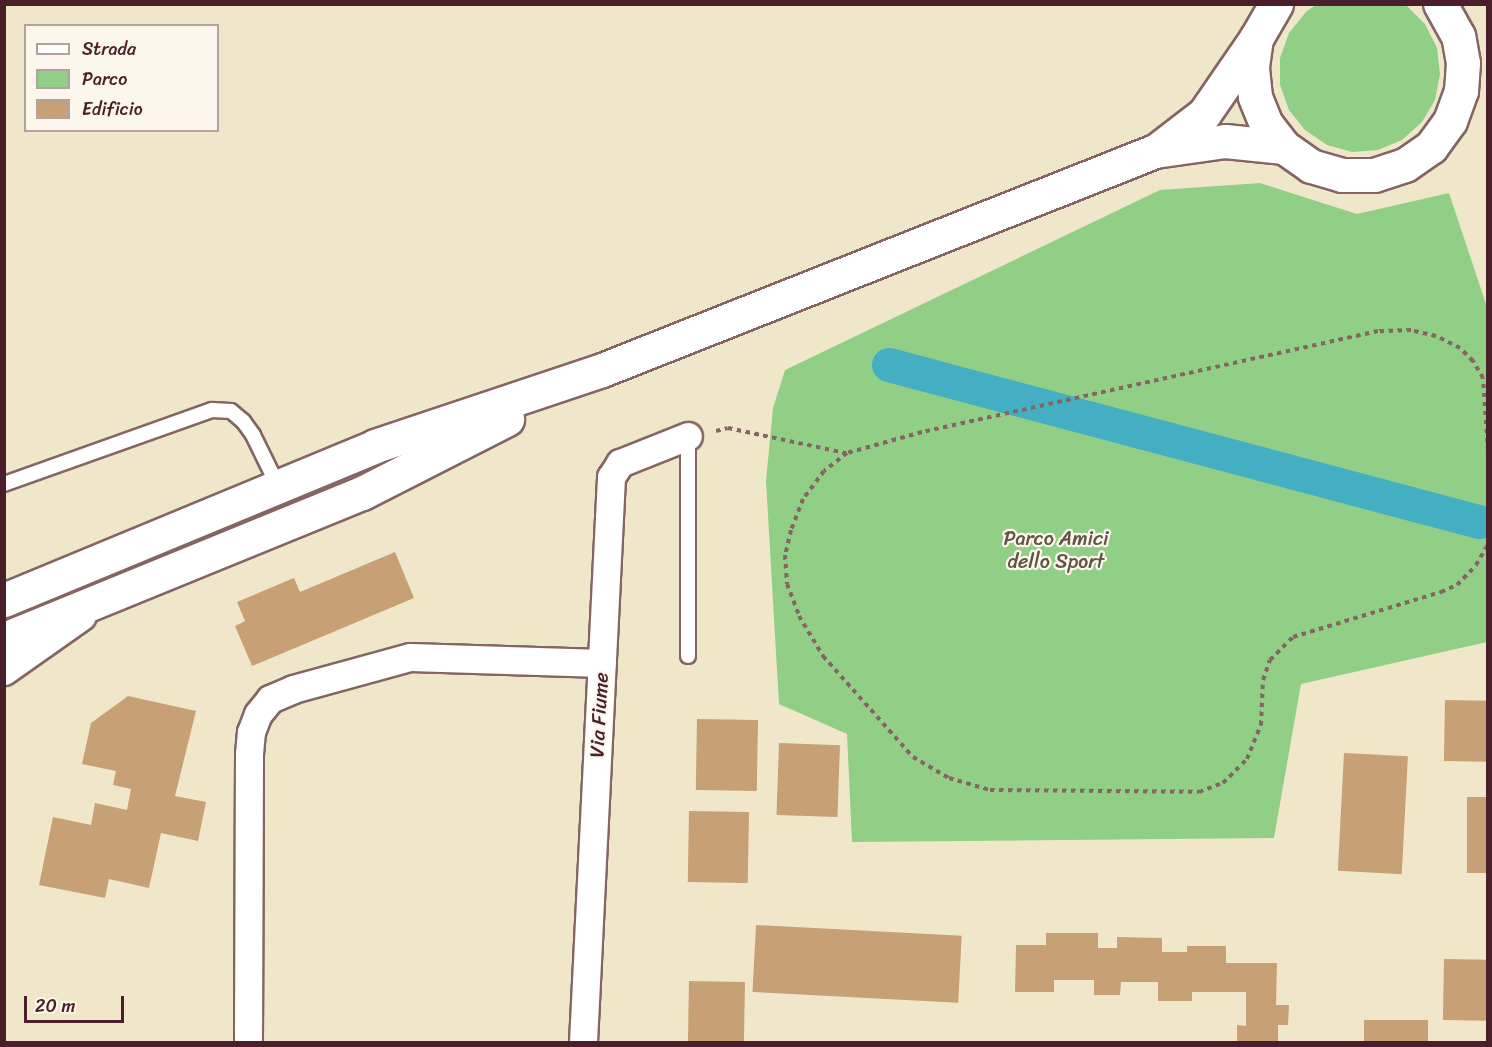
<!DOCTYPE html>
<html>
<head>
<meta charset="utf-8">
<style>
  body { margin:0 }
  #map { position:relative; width:1492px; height:1047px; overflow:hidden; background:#f0e7cb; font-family:Sriracha,sans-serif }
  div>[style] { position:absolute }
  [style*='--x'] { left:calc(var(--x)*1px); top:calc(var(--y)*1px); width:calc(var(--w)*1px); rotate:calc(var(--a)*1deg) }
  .green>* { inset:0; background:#90cf85 }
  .canal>* { height:34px; margin:-17px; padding:0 17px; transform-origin:17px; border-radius:17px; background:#44aec3 }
  .building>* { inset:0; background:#c7a075; transform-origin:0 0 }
  .path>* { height:4px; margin-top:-2px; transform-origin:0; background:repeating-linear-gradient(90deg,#846563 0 4.5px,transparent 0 9px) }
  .roads { filter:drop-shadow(2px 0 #846563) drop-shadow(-2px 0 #846563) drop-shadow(0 2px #846563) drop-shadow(0 -2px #846563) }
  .service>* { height:14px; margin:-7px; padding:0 7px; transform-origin:7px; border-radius:7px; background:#fff }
  .minor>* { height:27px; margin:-13.5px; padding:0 13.5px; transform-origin:13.5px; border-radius:13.5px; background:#fff }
  .secondary>* { height:33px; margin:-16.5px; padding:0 16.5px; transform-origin:16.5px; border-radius:16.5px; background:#fff }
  span { translate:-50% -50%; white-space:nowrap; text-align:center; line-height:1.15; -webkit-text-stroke:4.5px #fbf7ec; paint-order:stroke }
  .park-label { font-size:20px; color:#5f5446 }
  .street-label { font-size:20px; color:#4a1f2b }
  .frame { position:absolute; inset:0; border:6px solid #4a1f2b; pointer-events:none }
  .legend { position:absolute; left:24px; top:24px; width:195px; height:108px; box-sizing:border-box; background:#fbf7ec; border:2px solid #b4a19f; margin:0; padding:8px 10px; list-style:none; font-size:18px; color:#4a1f2b }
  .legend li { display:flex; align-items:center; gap:12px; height:30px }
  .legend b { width:30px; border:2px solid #b4a19f }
  .scale { position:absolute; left:24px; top:996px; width:100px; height:27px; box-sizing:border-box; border:3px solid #4a1f2b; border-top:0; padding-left:8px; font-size:18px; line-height:21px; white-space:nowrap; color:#4a1f2b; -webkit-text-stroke:4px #fbf7ec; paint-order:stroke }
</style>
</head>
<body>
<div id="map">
  <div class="green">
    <i style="clip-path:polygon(1317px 4px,1406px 5px,1425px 24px,1437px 48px,1440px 74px,1435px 100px,1422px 122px,1402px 140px,1378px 150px,1352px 152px,1327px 145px,1305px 130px,1289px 110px,1280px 85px,1280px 58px,1289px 33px,1306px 12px)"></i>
    <i style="clip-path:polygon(1260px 183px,1357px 214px,1449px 193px,1487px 307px,1487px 642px,1301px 684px,1274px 838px,852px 842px,847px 734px,779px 704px,766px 481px,773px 408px,785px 370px,1160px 190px)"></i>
  </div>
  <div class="canal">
    <i style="--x:889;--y:365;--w:611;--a:14.9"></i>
  </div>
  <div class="building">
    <i style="clip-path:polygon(395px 552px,414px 598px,252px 666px,235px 626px,245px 621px,237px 602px,294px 578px,300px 592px)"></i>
    <i style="clip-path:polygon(128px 696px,196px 711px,175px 796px,206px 802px,198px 841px,161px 833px,149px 888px,109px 879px,105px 898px,39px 885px,53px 817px,91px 825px,95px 803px,127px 810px,131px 789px,113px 785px,116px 771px,82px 764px,91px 723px)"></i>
    <i style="left:1445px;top:700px;width:43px;height:61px;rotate:1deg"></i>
    <i style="left:697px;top:719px;width:61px;height:71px;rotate:1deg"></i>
    <i style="left:779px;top:743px;width:61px;height:72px;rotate:2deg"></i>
    <i style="left:1344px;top:753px;width:64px;height:118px;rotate:3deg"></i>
    <i style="left:1467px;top:797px;width:21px;height:76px"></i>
    <i style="left:689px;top:811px;width:60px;height:71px;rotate:1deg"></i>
    <i style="left:756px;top:925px;width:206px;height:67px;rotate:3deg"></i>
    <i style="clip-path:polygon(1046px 933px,1098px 933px,1098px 948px,1117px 948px,1117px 937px,1162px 938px,1162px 952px,1187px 952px,1187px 946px,1226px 946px,1226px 963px,1277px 963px,1276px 1005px,1289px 1005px,1288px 1025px,1278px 1025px,1278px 1042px,1237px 1042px,1237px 1025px,1246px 1026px,1246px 992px,1192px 992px,1192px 1001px,1158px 1001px,1158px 982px,1121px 982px,1120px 995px,1094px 995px,1094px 980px,1054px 980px,1054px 992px,1015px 992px,1016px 945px,1046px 945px)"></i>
    <i style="left:1444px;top:959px;width:44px;height:61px;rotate:1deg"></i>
    <i style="left:689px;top:981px;width:56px;height:61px;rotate:1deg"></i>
    <i style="left:1364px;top:1020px;width:64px;height:22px"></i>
  </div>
  <div class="path">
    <i style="--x:716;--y:431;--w:12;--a:-14"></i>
    <i style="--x:728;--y:428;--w:121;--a:12"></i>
    <i style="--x:1488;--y:451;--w:73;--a:-93.9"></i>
    <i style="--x:1483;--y:378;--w:20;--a:-120"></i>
    <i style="--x:1473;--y:361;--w:18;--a:-135"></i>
    <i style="--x:1460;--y:348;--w:27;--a:-153"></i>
    <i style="--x:1436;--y:336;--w:26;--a:-167"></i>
    <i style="--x:1411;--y:330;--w:33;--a:178"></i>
    <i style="--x:1378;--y:331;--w:467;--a:167.5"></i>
    <i style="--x:922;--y:432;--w:78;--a:164.4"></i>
    <i style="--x:847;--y:453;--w:29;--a:142"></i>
    <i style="--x:824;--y:471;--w:35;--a:127"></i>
    <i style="--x:803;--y:499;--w:33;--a:111"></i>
    <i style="--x:791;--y:530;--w:26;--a:103"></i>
    <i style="--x:785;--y:555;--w:29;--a:86"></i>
    <i style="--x:787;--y:584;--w:34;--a:69"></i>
    <i style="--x:799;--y:616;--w:47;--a:59"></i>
    <i style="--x:823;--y:656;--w:135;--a:48.3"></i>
    <i style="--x:913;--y:757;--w:42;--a:30.3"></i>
    <i style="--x:949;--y:778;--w:43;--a:16.3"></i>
    <i style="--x:990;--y:790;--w:209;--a:0.5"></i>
    <i style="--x:1199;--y:792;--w:26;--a:-21"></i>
    <i style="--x:1223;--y:783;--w:34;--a:-45"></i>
    <i style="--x:1247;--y:759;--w:37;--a:-68"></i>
    <i style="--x:1261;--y:725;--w:45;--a:-87.5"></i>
    <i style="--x:1263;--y:680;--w:21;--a:-71"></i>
    <i style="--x:1270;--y:660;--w:33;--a:-45"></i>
    <i style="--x:1293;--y:637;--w:155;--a:-16.9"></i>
    <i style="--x:1441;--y:592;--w:17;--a:-24"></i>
    <i style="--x:1457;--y:585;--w:28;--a:-46"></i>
    <i style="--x:1476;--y:565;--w:24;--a:-60"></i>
  </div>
  <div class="roads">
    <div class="service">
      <i style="--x:4;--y:484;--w:221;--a:-19.6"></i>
      <i style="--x:212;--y:410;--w:19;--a:3"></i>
      <i style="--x:231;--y:411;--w:16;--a:40"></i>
      <i style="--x:243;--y:421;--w:17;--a:54"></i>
      <i style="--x:253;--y:435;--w:57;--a:63.9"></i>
      <i style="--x:688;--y:656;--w:220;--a:-90"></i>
    </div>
    <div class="minor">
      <i style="--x:4;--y:671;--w:95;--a:-35.2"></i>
      <i style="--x:248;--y:1042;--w:288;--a:-89.8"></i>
      <i style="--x:249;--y:754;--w:22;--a:-85"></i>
      <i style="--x:251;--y:732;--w:19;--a:-69"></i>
      <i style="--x:258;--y:714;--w:19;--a:-51"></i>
      <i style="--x:270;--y:699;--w:25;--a:-23"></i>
      <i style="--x:293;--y:689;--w:121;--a:-15.3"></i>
      <i style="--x:410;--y:657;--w:192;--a:1.8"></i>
      <i style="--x:583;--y:1042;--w:566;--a:-87.16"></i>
      <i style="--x:611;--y:477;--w:17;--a:-57"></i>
      <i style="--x:620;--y:463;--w:73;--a:-21.7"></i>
    </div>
    <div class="secondary">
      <i style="--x:1276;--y:4;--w:39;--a:120"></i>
      <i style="--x:1256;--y:38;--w:30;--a:98"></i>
      <i style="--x:1252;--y:68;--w:29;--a:84"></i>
      <i style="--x:1255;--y:97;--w:29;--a:68"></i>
      <i style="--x:1266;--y:124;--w:29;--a:52"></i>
      <i style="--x:1284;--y:147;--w:33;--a:35"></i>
      <i style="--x:1311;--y:166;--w:32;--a:16"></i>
      <i style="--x:1342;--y:175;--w:32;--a:0"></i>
      <i style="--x:1374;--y:175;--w:33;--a:-18"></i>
      <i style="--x:1405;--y:165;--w:32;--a:-35"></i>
      <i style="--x:1431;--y:147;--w:32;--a:-54"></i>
      <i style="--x:1450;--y:121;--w:32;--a:-70"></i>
      <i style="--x:1461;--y:91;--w:28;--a:-86"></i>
      <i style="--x:1463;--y:63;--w:27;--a:-100"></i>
      <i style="--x:1458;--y:36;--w:37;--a:-119"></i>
      <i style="--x:1157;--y:150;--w:59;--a:-37.5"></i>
      <i style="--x:1204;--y:114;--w:90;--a:-55.4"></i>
      <i style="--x:4;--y:600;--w:402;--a:-22.5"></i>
      <i style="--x:375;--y:446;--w:239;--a:-18.5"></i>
      <i style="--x:602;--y:370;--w:595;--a:-21.6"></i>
      <i style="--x:1155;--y:151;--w:71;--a:-8.1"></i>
      <i style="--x:1225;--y:141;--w:59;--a:5.8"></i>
      <i style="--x:4;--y:639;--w:387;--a:-22.2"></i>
      <i style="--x:362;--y:493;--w:163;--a:-27"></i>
    </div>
  </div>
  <div class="park-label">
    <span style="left:1056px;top:550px">Parco Amici<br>dello Sport</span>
  </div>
  <div class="street-label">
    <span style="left:599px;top:715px;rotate:-87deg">Via Fiume</span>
  </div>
  <div class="frame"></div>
  <ul class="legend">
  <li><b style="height:8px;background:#fff"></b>Strada</li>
  <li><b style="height:16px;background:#90cf85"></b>Parco</li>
  <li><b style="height:16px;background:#c7a075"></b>Edificio</li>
  </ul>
  <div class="scale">20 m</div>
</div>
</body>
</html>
